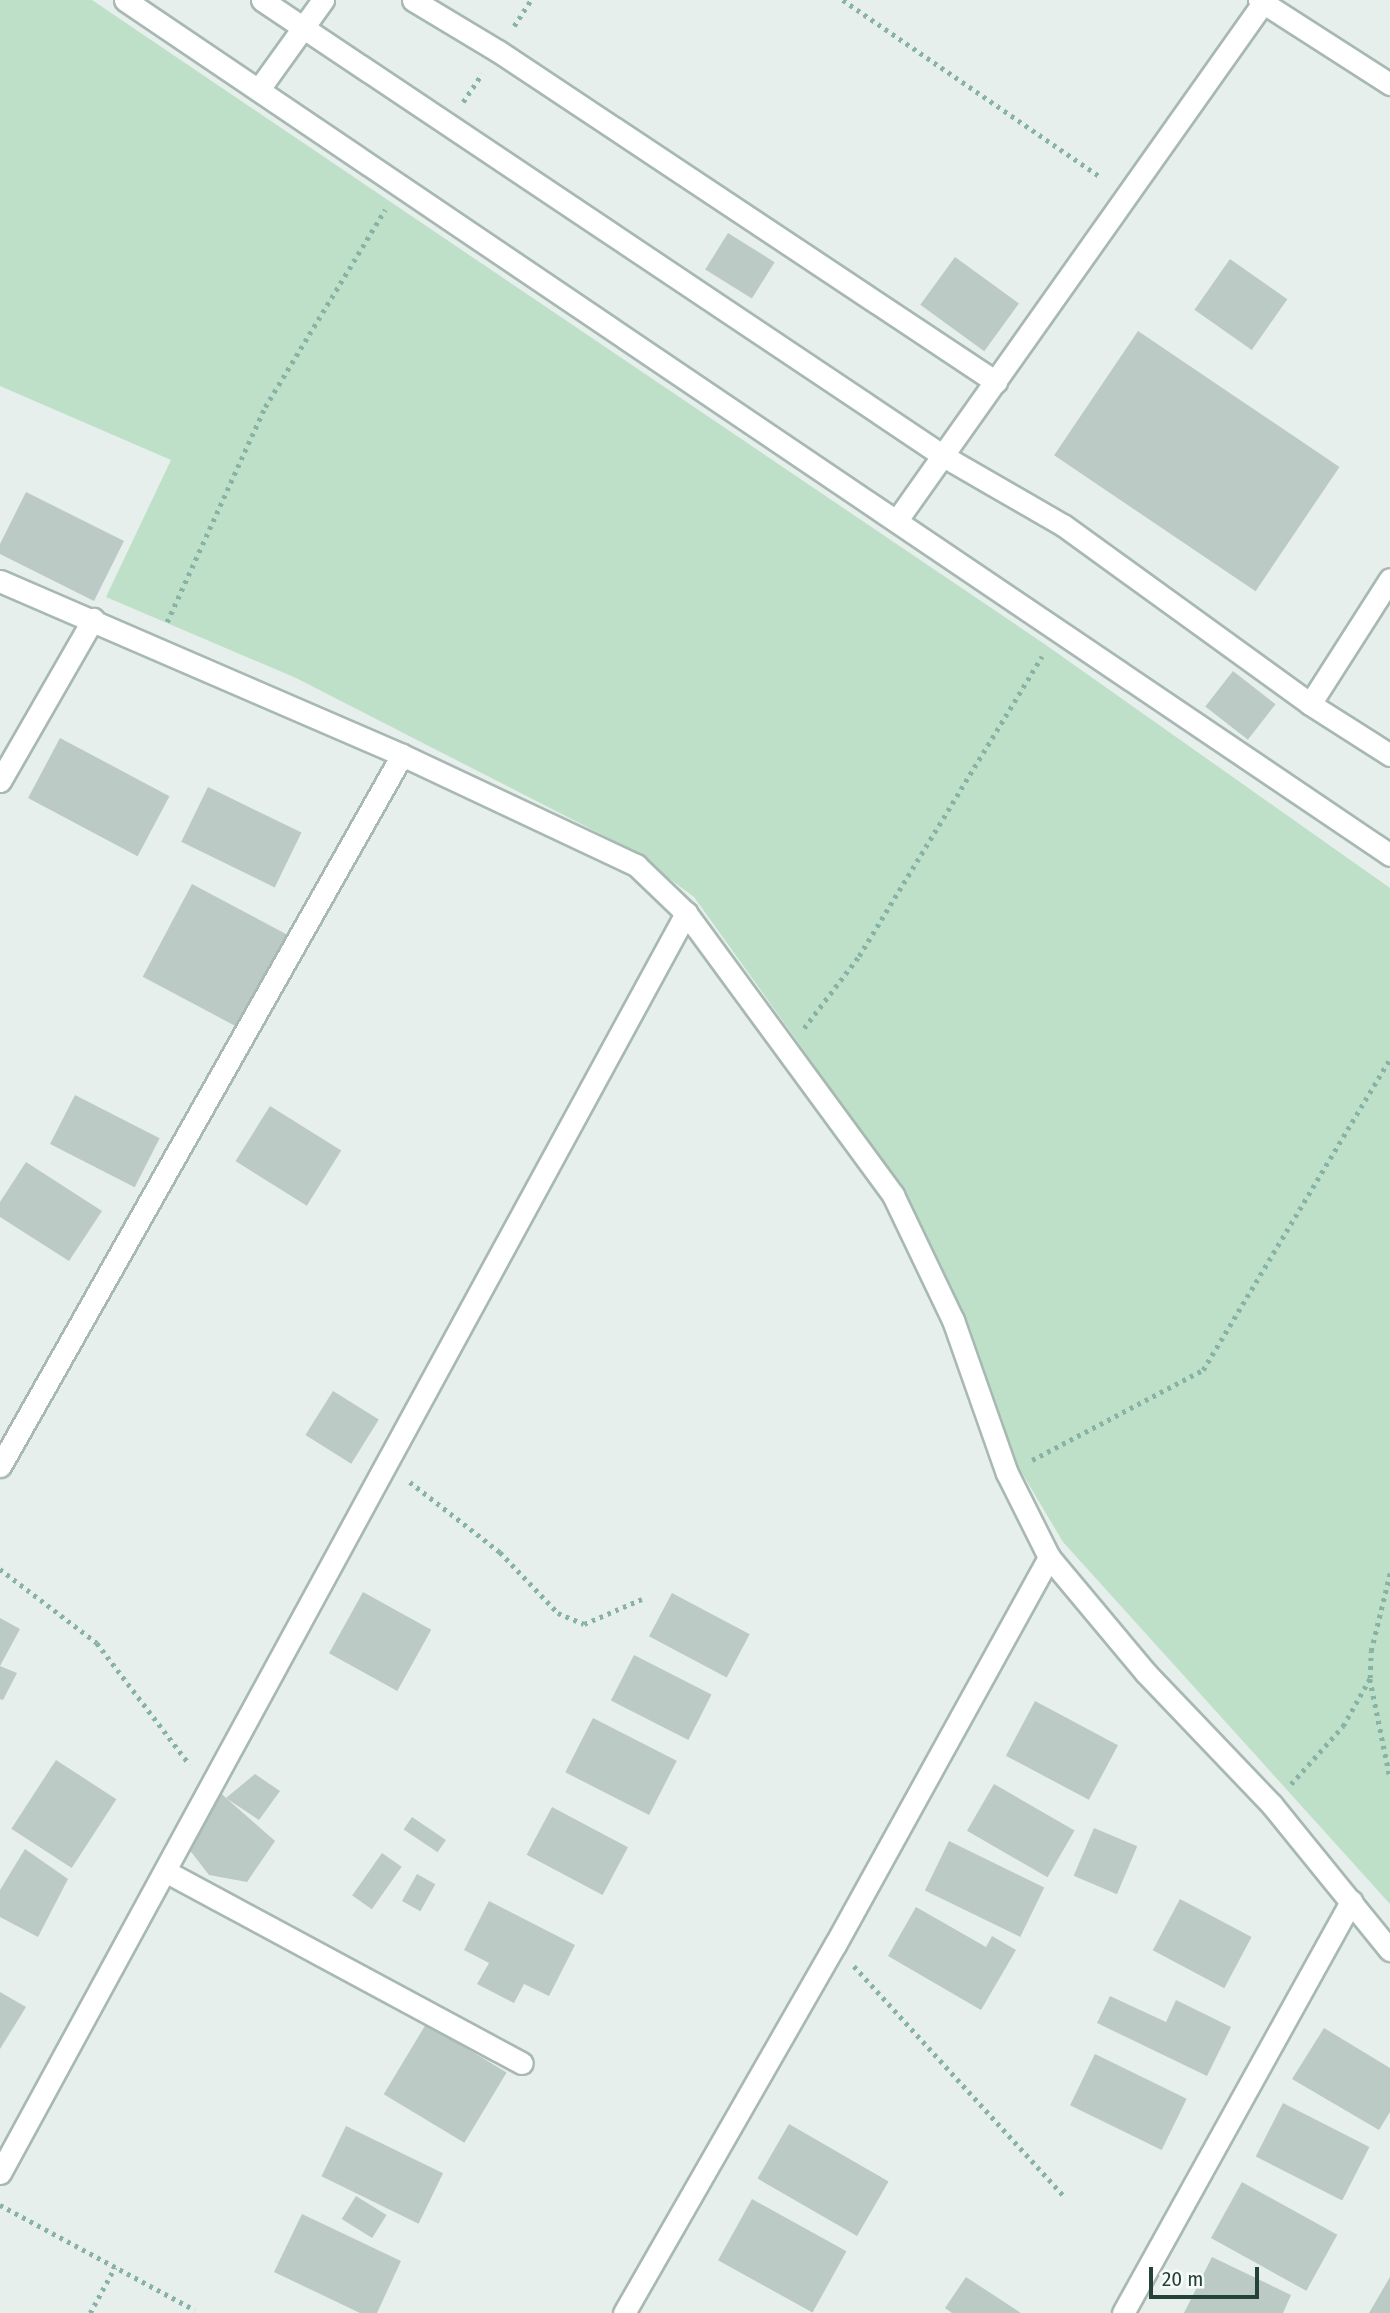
<!DOCTYPE html>
<html>
<head>
<meta charset="utf-8">
<style>
  body { margin:0 }
  #map { position:relative; width:1390px; height:2313px; overflow:hidden; background:#e6efeb; font-family:"Fira Sans Condensed",sans-serif }
  div>[style] { position:absolute }
  [style*='--x'] { left:calc(var(--x)*1px); top:calc(var(--y)*1px); width:calc(var(--w)*1px); rotate:calc(var(--a)*1deg) }
  .green>* { inset:0; background:#bfe0c8 }
  .building>* { inset:0; background:#bbcac4; transform-origin:0 0 }
  .path>* { height:4.5px; margin-top:-2.25px; transform-origin:0; background:repeating-linear-gradient(90deg,#86b3a5 0 3.5px,transparent 0 8.5px) }
  .roads { filter:drop-shadow(2px 0 #a8b8b2) drop-shadow(-2px 0 #a8b8b2) drop-shadow(0 2px #a8b8b2) drop-shadow(0 -2px #a8b8b2) }
  .minor>* { height:21px; margin:-10.5px; padding:0 10.5px; transform-origin:10.5px; border-radius:10.5px; background:#fff }
  span { translate:-50% -50%; white-space:nowrap; text-align:center; line-height:1.15; -webkit-text-stroke:5px #f7fbf9; paint-order:stroke }
  .scale { position:absolute; left:1149px; top:2267px; width:110px; height:32px; box-sizing:border-box; border:4px solid #24423a; border-top:0; padding-left:9px; font-size:21px; line-height:24px; white-space:nowrap; color:#24423a; -webkit-text-stroke:5px #f7fbf9; paint-order:stroke }
</style>
</head>
<body>
<div id="map">
  <div class="green">
    <i style="clip-path:polygon(0 0,92px 0,1043px 643px,1390px 888px,1390px 1904px,1063px 1542px,1007px 1448px,932px 1251px,895px 1178px,694px 897px,628px 848px,296px 678px,106px 597px,171px 460px,0 386px)"></i>
  </div>
  <div class="building">
    <i style="left:728px;top:233px;width:55px;height:43px;rotate:32deg"></i>
    <i style="left:955px;top:257px;width:79px;height:59px;rotate:36deg"></i>
    <i style="left:1230px;top:259px;width:70px;height:62px;rotate:35deg"></i>
    <i style="left:1138px;top:331px;width:243px;height:150px;rotate:34deg"></i>
    <i style="clip-path:polygon(26px 492px,124px 541px,94px 601px,0 554px,0 544px)"></i>
    <i style="left:1233px;top:671px;width:54px;height:45px;rotate:38deg"></i>
    <i style="left:60px;top:738px;width:124px;height:68px;rotate:28deg"></i>
    <i style="left:208px;top:787px;width:104px;height:61px;rotate:26deg"></i>
    <i style="left:192px;top:884px;width:109px;height:105px;rotate:28deg"></i>
    <i style="left:75px;top:1095px;width:95px;height:55px;rotate:27deg"></i>
    <i style="left:270px;top:1106px;width:84px;height:65px;rotate:32deg"></i>
    <i style="clip-path:polygon(26px 1162px,102px 1211px,69px 1261px,0 1217px,0 1202px)"></i>
    <i style="left:333px;top:1391px;width:54px;height:52px;rotate:32deg"></i>
    <i style="left:363px;top:1592px;width:78px;height:70px;rotate:29deg"></i>
    <i style="left:672px;top:1593px;width:88px;height:49px;rotate:28deg"></i>
    <i style="clip-path:polygon(0 1618px,20px 1629px,0 1666px,17px 1673px,3px 1700px,0 1699px)"></i>
    <i style="left:634px;top:1655px;width:87px;height:51px;rotate:27deg"></i>
    <i style="left:1035px;top:1701px;width:94px;height:62px;rotate:28deg"></i>
    <i style="left:593px;top:1718px;width:94px;height:61px;rotate:27deg"></i>
    <i style="left:56px;top:1760px;width:72px;height:82px;rotate:33deg"></i>
    <i style="clip-path:polygon(255px 1774px,280px 1791px,259px 1820px,226px 1798px,275px 1841px,247px 1882px,209px 1875px,185px 1844px,217px 1789px,226px 1798px)"></i>
    <i style="left:994px;top:1784px;width:93px;height:54px;rotate:30deg"></i>
    <i style="left:552px;top:1807px;width:86px;height:54px;rotate:28deg"></i>
    <i style="left:412px;top:1817px;width:41px;height:15px;rotate:34deg"></i>
    <i style="left:1094px;top:1828px;width:47px;height:52px;rotate:23deg"></i>
    <i style="left:949px;top:1841px;width:106px;height:55px;rotate:26deg"></i>
    <i style="clip-path:polygon(25px 1849px,68px 1879px,38px 1937px,0 1917px,0 1890px)"></i>
    <i style="left:382px;top:1853px;width:24px;height:52px;rotate:35deg"></i>
    <i style="left:417px;top:1874px;width:21px;height:31px;rotate:29deg"></i>
    <i style="left:1180px;top:1899px;width:81px;height:58px;rotate:28deg"></i>
    <i style="clip-path:polygon(489px 1901px,575px 1945px,549px 1996px,524px 1984px,514px 2003px,477px 1984px,489px 1963px,464px 1950px)"></i>
    <i style="clip-path:polygon(916px 1907px,986px 1947px,992px 1936px,1016px 1950px,981px 2010px,888px 1956px)"></i>
    <i style="clip-path:polygon(0 1992px,26px 2007px,0 2049px)"></i>
    <i style="clip-path:polygon(1110px 1996px,1166px 2022px,1176px 2000px,1231px 2027px,1207px 2076px,1097px 2023px)"></i>
    <i style="left:426px;top:2024px;width:94px;height:82px;rotate:31deg"></i>
    <i style="clip-path:polygon(1324px 2028px,1390px 2068px,1390px 2112px,1379px 2130px,1292px 2079px)"></i>
    <i style="left:1095px;top:2054px;width:102px;height:57px;rotate:26deg"></i>
    <i style="left:1283px;top:2103px;width:97px;height:60px;rotate:27deg"></i>
    <i style="left:789px;top:2124px;width:115px;height:63px;rotate:30deg"></i>
    <i style="left:346px;top:2126px;width:108px;height:56px;rotate:26deg"></i>
    <i style="left:1242px;top:2182px;width:109px;height:64px;rotate:29deg"></i>
    <i style="left:356px;top:2196px;width:36px;height:27px;rotate:32deg"></i>
    <i style="left:752px;top:2199px;width:108px;height:70px;rotate:29deg"></i>
    <i style="clip-path:polygon(302px 2214px,401px 2261px,377px 2313px,360px 2313px,274px 2272px)"></i>
    <i style="clip-path:polygon(1212px 2257px,1291px 2295px,1283px 2313px,1184px 2313px)"></i>
    <i style="clip-path:polygon(966px 2277px,1021px 2313px,952px 2313px,945px 2308px)"></i>
    <i style="clip-path:polygon(1390px 2277px,1390px 2313px,1369px 2313px)"></i>
  </div>
  <div class="path">
    <i style="--x:843;--y:0;--w:314;--a:34.5"></i>
    <i style="--x:514;--y:26;--w:31;--a:-57"></i>
    <i style="--x:463;--y:102;--w:34;--a:-56"></i>
    <i style="--x:167;--y:622;--w:236;--a:-65.5"></i>
    <i style="--x:265;--y:407;--w:231;--a:-58.7"></i>
    <i style="--x:804;--y:1028;--w:91;--a:-52.6"></i>
    <i style="--x:859;--y:956;--w:351;--a:-58.6"></i>
    <i style="--x:1032;--y:1460;--w:193;--a:-27.8"></i>
    <i style="--x:1203;--y:1370;--w:363;--a:-59"></i>
    <i style="--x:410;--y:1482;--w:114;--a:37.9"></i>
    <i style="--x:500;--y:1552;--w:84;--a:46.4"></i>
    <i style="--x:558;--y:1613;--w:28;--a:23"></i>
    <i style="--x:584;--y:1624;--w:63;--a:-23.3"></i>
    <i style="--x:0;--y:1569;--w:122;--a:37.3"></i>
    <i style="--x:97;--y:1643;--w:153;--a:52.7"></i>
    <i style="--x:1370;--y:1679;--w:100;--a:78.5"></i>
    <i style="--x:1291;--y:1784;--w:78;--a:-48.1"></i>
    <i style="--x:1343;--y:1726;--w:55;--a:-60.6"></i>
    <i style="--x:1370;--y:1678;--w:27;--a:-88"></i>
    <i style="--x:1371;--y:1651;--w:80;--a:-76.3"></i>
    <i style="--x:854;--y:1966;--w:311;--a:47.6"></i>
    <i style="--x:0;--y:2205;--w:221;--a:28.3"></i>
    <i style="--x:90;--y:2313;--w:52;--a:-61.5"></i>
  </div>
  <div class="roads">
    <div class="minor">
      <i style="--x:125;--y:0;--w:1527;--a:34.05"></i>
      <i style="--x:262;--y:0;--w:822;--a:33.79"></i>
      <i style="--x:945;--y:457;--w:136;--a:30"></i>
      <i style="--x:1063;--y:525;--w:305;--a:35.9"></i>
      <i style="--x:1310;--y:704;--w:95;--a:32.5"></i>
      <i style="--x:413;--y:0;--w:99;--a:31"></i>
      <i style="--x:498;--y:51;--w:598;--a:33.61"></i>
      <i style="--x:1259;--y:0;--w:156;--a:32.7"></i>
      <i style="--x:259;--y:89;--w:110;--a:-54.3"></i>
      <i style="--x:897;--y:520;--w:637;--a:-54.71"></i>
      <i style="--x:0;--y:581;--w:438;--a:23.4"></i>
      <i style="--x:402;--y:755;--w:259;--a:25.2"></i>
      <i style="--x:636;--y:865;--w:69;--a:43.8"></i>
      <i style="--x:686;--y:913;--w:350;--a:53.7"></i>
      <i style="--x:893;--y:1195;--w:139;--a:64.4"></i>
      <i style="--x:953;--y:1320;--w:162;--a:70.6"></i>
      <i style="--x:1007;--y:1473;--w:94;--a:63.4"></i>
      <i style="--x:1049;--y:1557;--w:151;--a:50.1"></i>
      <i style="--x:1146;--y:1673;--w:182;--a:46.3"></i>
      <i style="--x:1272;--y:1805;--w:187;--a:50.9"></i>
      <i style="--x:1310;--y:704;--w:148;--a:-57.4"></i>
      <i style="--x:0;--y:781;--w:187;--a:-60.1"></i>
      <i style="--x:0;--y:1466;--w:817;--a:-60.52"></i>
      <i style="--x:165;--y:1871;--w:405;--a:28.3"></i>
      <i style="--x:0;--y:2173;--w:1435;--a:-61.43"></i>
      <i style="--x:624;--y:2313;--w:424;--a:-60.2"></i>
      <i style="--x:835;--y:1945;--w:443;--a:-61.1"></i>
      <i style="--x:1123;--y:2313;--w:471;--a:-61"></i>
    </div>
  </div>
  <div class="scale">20 m</div>
</div>
</body>
</html>
